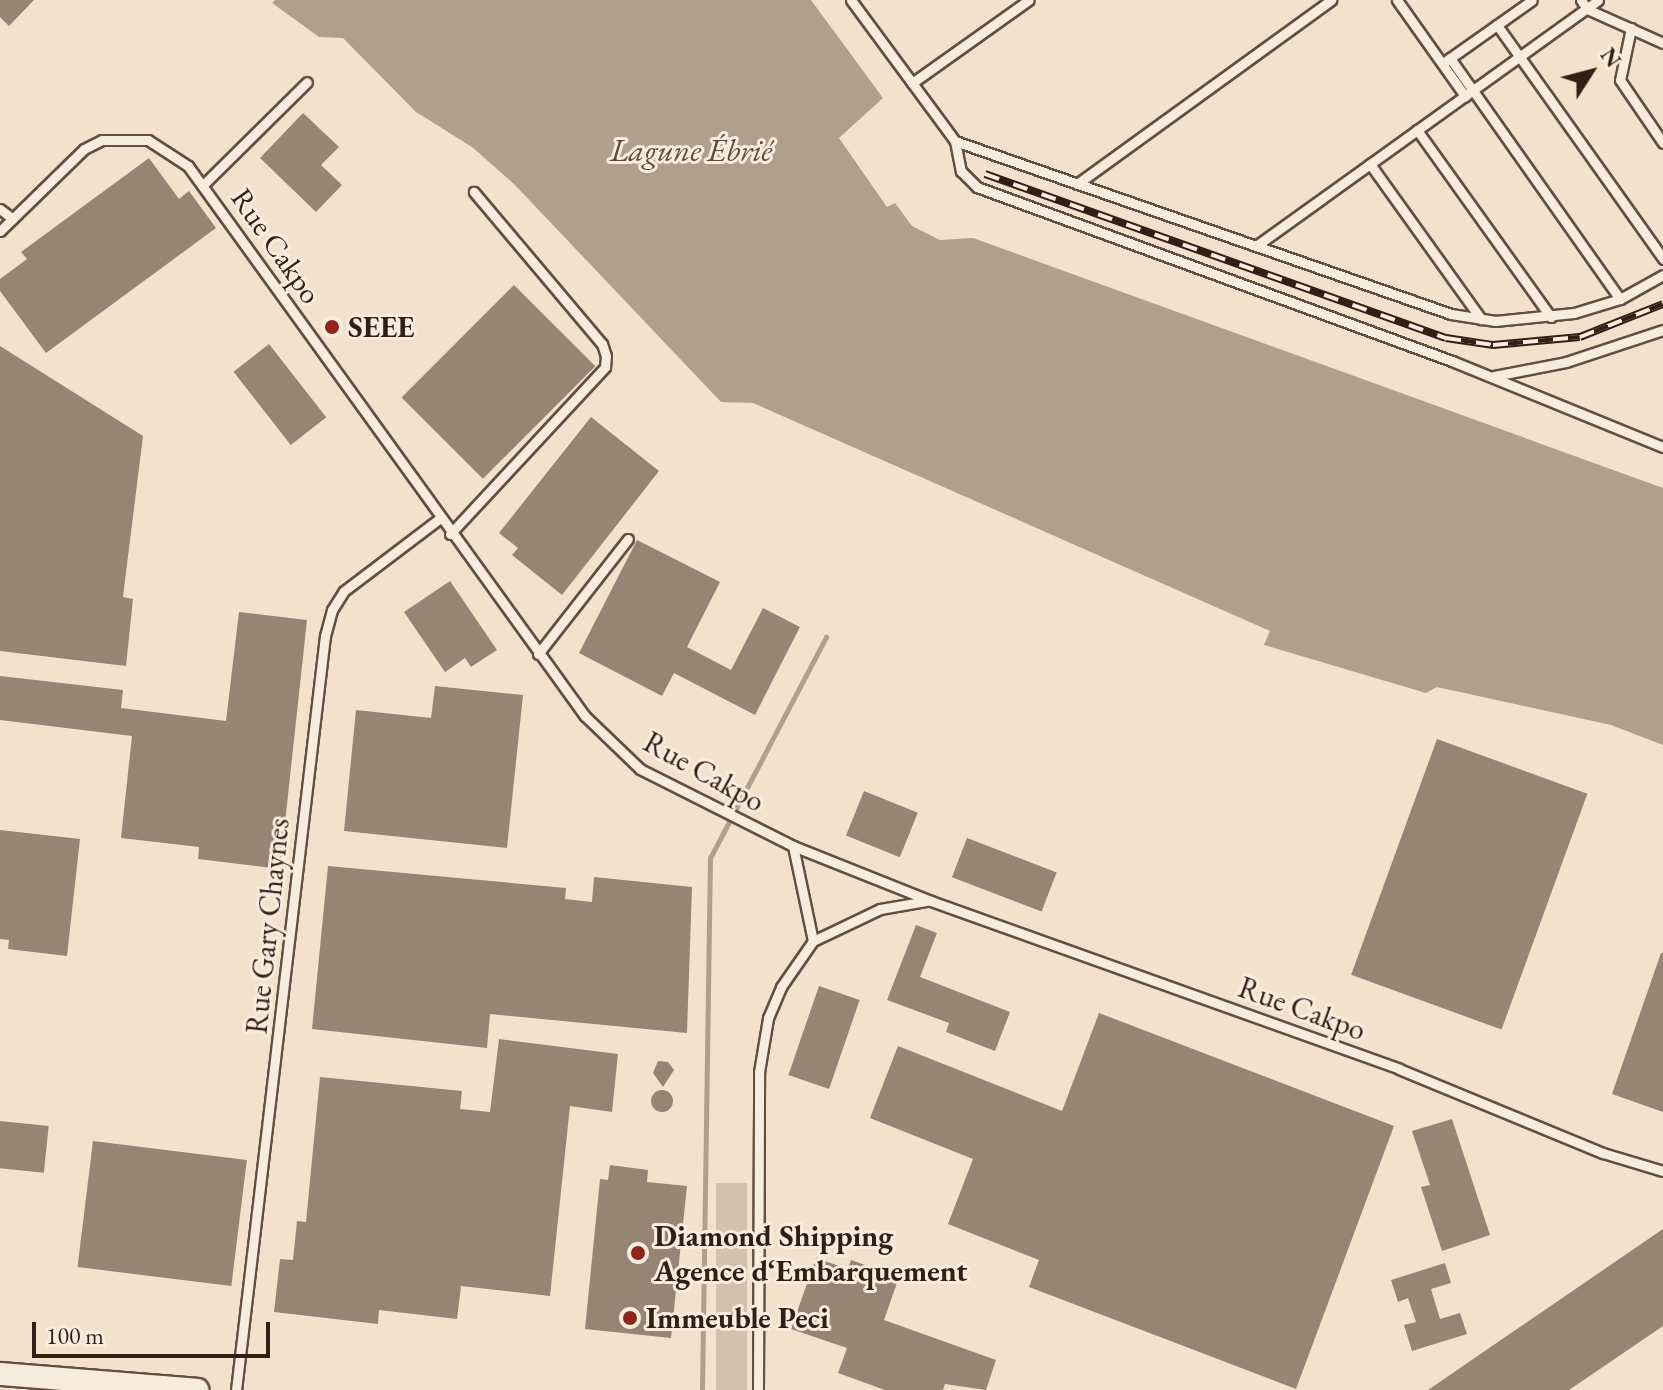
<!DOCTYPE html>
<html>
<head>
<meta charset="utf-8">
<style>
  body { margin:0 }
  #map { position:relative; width:1663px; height:1390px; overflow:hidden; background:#f3e2cb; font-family:"EB Garamond",serif }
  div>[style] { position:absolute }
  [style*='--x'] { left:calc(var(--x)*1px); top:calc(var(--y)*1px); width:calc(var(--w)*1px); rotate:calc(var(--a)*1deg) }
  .green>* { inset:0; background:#d2c1ac; transform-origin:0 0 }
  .water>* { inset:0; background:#b19f8d }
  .stream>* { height:5px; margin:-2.5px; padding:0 2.5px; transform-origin:2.5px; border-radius:2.5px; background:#b19f8d }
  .building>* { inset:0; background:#968474; transform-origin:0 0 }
  .round { border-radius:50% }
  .roads { filter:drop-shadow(2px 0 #624f42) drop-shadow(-2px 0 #624f42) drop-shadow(0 2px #624f42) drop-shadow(0 -2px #624f42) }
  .service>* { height:9px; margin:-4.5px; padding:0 4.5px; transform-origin:4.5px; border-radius:4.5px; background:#f7ecdd }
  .tertiary>* { height:22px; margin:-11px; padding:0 11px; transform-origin:11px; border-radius:11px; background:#f7ecdd }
  .rail>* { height:8px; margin-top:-4px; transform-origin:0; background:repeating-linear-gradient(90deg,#f7ecdd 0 15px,#311e15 0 30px); box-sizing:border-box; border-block:2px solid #311e15 }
  .dots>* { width:22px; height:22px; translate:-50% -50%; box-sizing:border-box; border:4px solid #f7ecdd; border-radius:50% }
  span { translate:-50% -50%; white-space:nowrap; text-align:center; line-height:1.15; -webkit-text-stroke:6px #f7ecdd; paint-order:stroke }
  .street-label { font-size:30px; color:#311e15 }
  .poi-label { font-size:30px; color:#311e15; font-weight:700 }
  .left { translate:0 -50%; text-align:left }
  .water-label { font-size:32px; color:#5e4b3f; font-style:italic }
  .north { position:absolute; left:1551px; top:32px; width:80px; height:80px; -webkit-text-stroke:6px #f7ecdd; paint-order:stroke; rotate:54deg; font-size:22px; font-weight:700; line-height:32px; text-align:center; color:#311e15 }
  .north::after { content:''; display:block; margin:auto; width:28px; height:36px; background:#311e15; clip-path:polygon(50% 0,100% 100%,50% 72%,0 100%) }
  .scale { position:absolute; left:32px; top:1322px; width:238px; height:36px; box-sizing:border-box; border:4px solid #311e15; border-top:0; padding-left:10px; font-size:24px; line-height:28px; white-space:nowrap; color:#311e15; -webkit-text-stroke:6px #f7ecdd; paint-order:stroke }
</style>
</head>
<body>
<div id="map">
  <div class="green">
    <i style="left:747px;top:1183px;width:207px;height:31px;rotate:90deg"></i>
  </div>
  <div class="water">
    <i style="clip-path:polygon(275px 0,811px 0,883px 98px,839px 138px,887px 207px,895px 203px,912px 226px,940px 240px,973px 238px,1663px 488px,1663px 745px,1611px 725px,1437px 687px,1426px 693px,1264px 645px,1270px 631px,753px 403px,721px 402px,514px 184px,472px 147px,416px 112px,343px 38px,319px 37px,272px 3px)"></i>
  </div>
  <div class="stream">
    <i style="--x:702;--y:1390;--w:532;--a:-89.14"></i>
    <i style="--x:710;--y:858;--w:250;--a:-62.3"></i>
  </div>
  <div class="building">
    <i style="clip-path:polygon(0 0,34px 0,9px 26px,0 17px)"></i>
    <i style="clip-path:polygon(303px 113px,339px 147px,321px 165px,342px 185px,316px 212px,260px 158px)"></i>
    <i style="clip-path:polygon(149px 158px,179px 199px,189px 191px,216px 228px,46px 353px,0 291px,0 279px,27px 259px,21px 252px)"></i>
    <i style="left:514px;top:285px;width:115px;height:159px;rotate:45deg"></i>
    <i style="left:269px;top:344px;width:93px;height:45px;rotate:52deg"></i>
    <i style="clip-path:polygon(0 346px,143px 436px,123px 597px,133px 599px,126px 666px,0 651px)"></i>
    <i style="clip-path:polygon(591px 417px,659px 471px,562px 595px,512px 555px,518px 548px,499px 533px)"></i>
    <i style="clip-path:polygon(637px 540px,720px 582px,687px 647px,731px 670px,763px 608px,800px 627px,755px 715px,674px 673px,662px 696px,579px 653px)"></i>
    <i style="clip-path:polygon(450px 581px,497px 650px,471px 667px,465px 658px,445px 672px,404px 612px)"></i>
    <i style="clip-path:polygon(239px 612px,307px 620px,280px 869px,198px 859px,199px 847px,121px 838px,132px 736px,0 720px,0 676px,123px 690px,121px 708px,226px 721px)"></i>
    <i style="clip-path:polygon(435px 686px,523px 695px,507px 848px,344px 831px,356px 710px,431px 718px)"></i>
    <i style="left:1437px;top:739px;width:160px;height:251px;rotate:20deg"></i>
    <i style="left:864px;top:791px;width:58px;height:48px;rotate:22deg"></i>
    <i style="clip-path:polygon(0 830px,80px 839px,67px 956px,8px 949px,9px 940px,0 939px)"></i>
    <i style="left:967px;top:838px;width:96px;height:42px;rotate:21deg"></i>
    <i style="clip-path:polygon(328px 866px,566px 888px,565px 899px,592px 902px,594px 877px,692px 887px,687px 1033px,490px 1014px,487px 1048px,312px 1029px)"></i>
    <i style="clip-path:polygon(916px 925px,937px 933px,920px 977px,1010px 1012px,995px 1051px,946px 1032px,949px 1023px,887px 1000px)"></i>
    <i style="clip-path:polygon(1661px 953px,1663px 953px,1663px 1112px,1612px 1094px)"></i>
    <i style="left:819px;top:986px;width:43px;height:94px;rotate:19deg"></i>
    <i style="clip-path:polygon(1099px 1013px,1394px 1126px,1296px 1389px,1029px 1287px,1039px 1260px,948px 1224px,973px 1159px,870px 1118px,898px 1046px,1062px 1111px)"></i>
    <i style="clip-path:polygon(499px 1039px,618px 1054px,612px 1112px,570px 1106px,550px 1296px,461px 1286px,457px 1319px,379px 1310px,378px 1324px,274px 1312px,280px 1259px,293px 1260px,297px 1221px,306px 1222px,320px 1077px,462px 1091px,460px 1109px,490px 1112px)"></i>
    <i style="clip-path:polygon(658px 1061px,668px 1062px,674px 1070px,663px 1087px,653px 1073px)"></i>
    <i class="round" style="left:651px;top:1090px;width:22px;height:22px"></i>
    <i style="clip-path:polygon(1452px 1119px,1490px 1235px,1442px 1251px,1421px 1187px,1430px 1185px,1412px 1131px)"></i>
    <i style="left:0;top:1121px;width:49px;height:47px;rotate:6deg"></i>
    <i style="left:93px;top:1141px;width:155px;height:127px;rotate:7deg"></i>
    <i style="clip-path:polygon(610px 1165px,648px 1170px,647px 1182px,687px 1186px,671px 1338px,585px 1329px,600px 1179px,608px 1180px)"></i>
    <i style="clip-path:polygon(1663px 1229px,1663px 1326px,1569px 1390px,1428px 1390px)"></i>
    <i style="clip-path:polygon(816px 1258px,848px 1269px,851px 1260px,899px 1277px,884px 1320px,996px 1360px,986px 1390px,945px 1384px,943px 1390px,885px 1390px,838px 1373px,847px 1348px,791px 1329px)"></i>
    <i style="clip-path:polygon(1445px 1263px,1451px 1283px,1431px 1289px,1440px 1319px,1460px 1313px,1467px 1334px,1412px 1351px,1404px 1325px,1416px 1322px,1408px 1298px,1398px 1302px,1391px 1280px)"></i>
  </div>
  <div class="roads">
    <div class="service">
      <i style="--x:851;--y:0;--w:175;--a:53.6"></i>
      <i style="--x:955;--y:141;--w:31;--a:79"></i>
      <i style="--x:961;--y:171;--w:23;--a:45"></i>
      <i style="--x:977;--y:187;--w:506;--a:20.12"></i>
      <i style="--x:1452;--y:361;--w:228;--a:22.2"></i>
      <i style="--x:1397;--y:0;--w:118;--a:54.7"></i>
      <i style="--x:1581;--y:0;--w:11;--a:56"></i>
      <i style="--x:1587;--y:9;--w:83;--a:24.1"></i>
      <i style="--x:1497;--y:25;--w:287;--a:54.6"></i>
      <i style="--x:1631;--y:28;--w:53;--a:101.9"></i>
      <i style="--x:1620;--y:80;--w:76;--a:55.7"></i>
      <i style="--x:1450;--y:58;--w:295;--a:54.8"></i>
      <i style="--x:1446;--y:61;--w:105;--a:-35.3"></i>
      <i style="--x:912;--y:83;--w:143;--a:-35.4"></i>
      <i style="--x:1417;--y:130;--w:230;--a:54.4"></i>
      <i style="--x:955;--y:141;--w:525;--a:19.23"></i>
      <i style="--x:1451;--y:314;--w:45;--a:9"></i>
      <i style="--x:1495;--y:321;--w:79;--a:-5.8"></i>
      <i style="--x:1574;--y:313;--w:48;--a:-16.9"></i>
      <i style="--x:1620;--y:299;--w:49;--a:-29.2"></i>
      <i style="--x:1370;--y:164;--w:191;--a:54.4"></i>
      <i style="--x:1077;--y:184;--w:314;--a:-35.9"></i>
      <i style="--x:203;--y:185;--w:146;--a:-44.7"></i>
      <i style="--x:0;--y:209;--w:16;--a:38"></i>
      <i style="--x:0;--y:231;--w:117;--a:-44.3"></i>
      <i style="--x:84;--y:149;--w:20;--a:-27"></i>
      <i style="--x:102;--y:140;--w:46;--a:0"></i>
      <i style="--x:148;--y:140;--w:48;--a:33"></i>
      <i style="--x:188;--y:166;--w:678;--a:54.18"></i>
      <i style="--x:585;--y:716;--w:76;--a:43.9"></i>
      <i style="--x:640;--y:769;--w:171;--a:26.7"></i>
      <i style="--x:793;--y:846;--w:149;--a:21.7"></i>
      <i style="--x:931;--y:901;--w:497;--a:19.7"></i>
      <i style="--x:1399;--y:1069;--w:221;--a:22.4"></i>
      <i style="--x:1603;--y:1153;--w:63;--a:16.7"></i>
      <i style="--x:1256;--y:246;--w:421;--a:-35.7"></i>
      <i style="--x:1494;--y:376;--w:73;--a:-11"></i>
      <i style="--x:1566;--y:362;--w:102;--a:-18.3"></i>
      <i style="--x:450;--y:534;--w:228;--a:-47.1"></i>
      <i style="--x:605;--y:367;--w:11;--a:-85"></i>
      <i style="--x:606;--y:356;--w:13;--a:-108"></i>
      <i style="--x:602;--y:344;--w:199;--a:-130.1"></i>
      <i style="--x:538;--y:654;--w:146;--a:-52"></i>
      <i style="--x:793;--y:846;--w:97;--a:78.1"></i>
      <i style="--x:236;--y:1390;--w:759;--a:-83.27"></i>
      <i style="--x:325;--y:636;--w:27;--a:-75"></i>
      <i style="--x:332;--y:610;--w:22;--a:-58"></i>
      <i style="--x:344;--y:591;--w:119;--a:-37.2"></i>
      <i style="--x:758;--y:1390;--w:318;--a:-89.8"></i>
      <i style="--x:759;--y:1072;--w:55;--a:-80.5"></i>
      <i style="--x:768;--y:1018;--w:34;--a:-67"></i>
      <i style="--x:781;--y:987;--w:56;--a:-55.2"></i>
      <i style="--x:813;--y:941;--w:74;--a:-25.5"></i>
      <i style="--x:880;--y:909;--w:48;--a:-9.7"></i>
    </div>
    <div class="tertiary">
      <i style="--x:0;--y:1374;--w:198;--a:4.6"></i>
    </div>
  </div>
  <div class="rail">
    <i style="--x:985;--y:174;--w:489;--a:19.6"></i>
    <i style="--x:1446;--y:338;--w:48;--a:8.5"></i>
    <i style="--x:1493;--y:345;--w:87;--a:-5.3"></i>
    <i style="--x:1580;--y:337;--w:89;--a:-21.7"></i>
  </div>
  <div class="dots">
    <i style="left:332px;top:327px;background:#8f2418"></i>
    <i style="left:638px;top:1253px;background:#8f2418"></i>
    <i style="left:630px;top:1318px;background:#8f2418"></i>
  </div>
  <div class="street-label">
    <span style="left:276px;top:246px;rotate:55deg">Rue Cakpo</span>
    <span style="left:704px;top:772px;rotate:29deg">Rue Cakpo</span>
    <span style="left:268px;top:926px;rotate:-84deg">Rue Gary Chaynes</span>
    <span style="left:1302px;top:1009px;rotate:20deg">Rue Cakpo</span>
  </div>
  <div class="poi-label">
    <span class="left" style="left:348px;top:327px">SEEE</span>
    <span class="left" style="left:654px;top:1253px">Diamond Shipping<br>Agence d‘Embarquement</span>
    <span class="left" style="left:646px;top:1318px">Immeuble Peci</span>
  </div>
  <div class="water-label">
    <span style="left:691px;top:150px">Lagune Ébrié</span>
  </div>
  <div class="north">N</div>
  <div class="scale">100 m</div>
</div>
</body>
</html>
